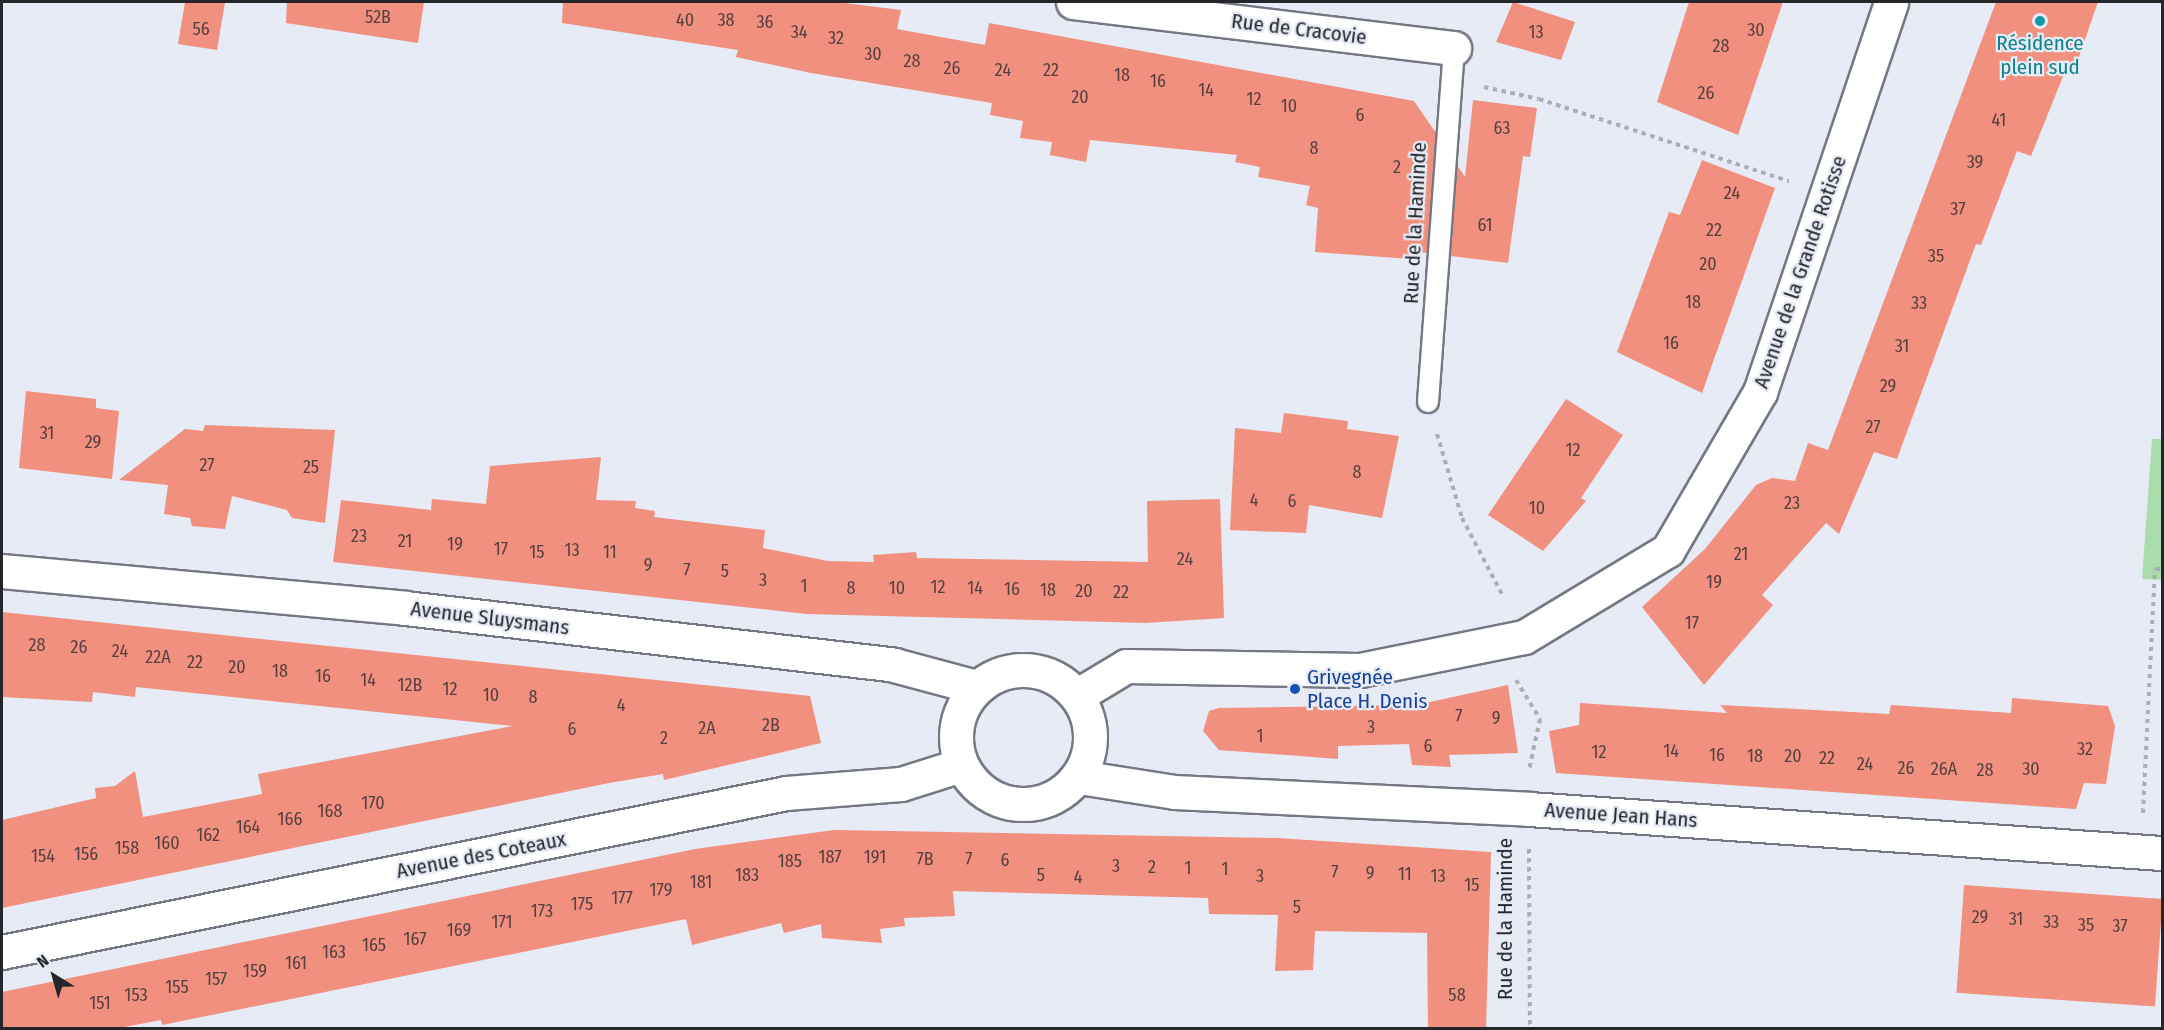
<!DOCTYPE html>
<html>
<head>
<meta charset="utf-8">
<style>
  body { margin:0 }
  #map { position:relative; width:2164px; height:1030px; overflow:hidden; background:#e6ebf5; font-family:"Fira Sans Condensed",sans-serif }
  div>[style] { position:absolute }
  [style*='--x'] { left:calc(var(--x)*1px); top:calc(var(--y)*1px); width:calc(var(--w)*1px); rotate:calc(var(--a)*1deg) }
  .green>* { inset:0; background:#a9ddab }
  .building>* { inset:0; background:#f1907e; transform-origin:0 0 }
  .path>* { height:4px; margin-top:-2px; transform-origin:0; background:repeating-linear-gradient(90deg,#aaaeb6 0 4.5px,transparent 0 9px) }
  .roads { filter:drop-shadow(2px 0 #747882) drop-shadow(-2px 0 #747882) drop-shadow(0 2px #747882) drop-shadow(0 -2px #747882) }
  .service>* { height:20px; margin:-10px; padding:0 10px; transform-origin:10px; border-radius:10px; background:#fff }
  .minor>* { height:33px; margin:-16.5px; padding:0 16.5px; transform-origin:16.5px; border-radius:16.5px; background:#fff }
  .minor>.ring { margin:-16.5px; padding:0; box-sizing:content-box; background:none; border:33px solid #fff; border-radius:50% }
  .dots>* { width:16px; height:16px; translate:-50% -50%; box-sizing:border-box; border:3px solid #e6ebf5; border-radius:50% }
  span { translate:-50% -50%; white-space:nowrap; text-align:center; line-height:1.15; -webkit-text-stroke:4.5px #e6ebf5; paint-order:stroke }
  .number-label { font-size:18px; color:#57403f }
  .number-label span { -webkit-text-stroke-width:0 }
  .street-label { font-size:21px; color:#24262a }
  .culture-label { font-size:21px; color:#0d838f }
  .transit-label { font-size:21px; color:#164399 }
  .left { translate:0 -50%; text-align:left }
  .frame { position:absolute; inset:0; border:3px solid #24262a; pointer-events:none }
  .north { position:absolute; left:24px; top:946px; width:60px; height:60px; -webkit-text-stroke:4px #e6ebf5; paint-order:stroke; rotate:323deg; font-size:16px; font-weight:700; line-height:24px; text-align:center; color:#24262a }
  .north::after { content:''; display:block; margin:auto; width:21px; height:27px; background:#24262a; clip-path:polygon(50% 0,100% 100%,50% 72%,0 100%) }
</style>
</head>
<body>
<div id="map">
  <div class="green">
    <i style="clip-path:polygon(2152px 439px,2162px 439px,2162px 580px,2142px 579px)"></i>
  </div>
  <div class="building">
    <i style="clip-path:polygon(185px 2px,225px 2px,217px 50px,178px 44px)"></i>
    <i style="clip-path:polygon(287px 2px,424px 2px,418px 43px,286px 23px)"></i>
    <i style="clip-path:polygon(563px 2px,837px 2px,901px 10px,897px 29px,985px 45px,989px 23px,1414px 101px,1436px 133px,1427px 253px,1412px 251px,1410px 259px,1315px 252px,1318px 208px,1306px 205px,1310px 186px,1258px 177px,1260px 167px,1235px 162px,1237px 155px,1090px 140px,1086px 162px,1050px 155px,1052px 142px,1020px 138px,1023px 121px,990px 115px,992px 103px,811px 73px,736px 57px,738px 50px,562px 23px)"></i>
    <i style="clip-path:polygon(1513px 2px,1575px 22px,1561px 60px,1496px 42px)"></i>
    <i style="clip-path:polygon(1689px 2px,1783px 2px,1738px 135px,1657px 102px)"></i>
    <i style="clip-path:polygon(1996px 2px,2098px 2px,2074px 71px,2066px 69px,2031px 156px,2017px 151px,1981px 245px,1976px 244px,1897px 459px,1874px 452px,1839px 534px,1826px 523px,1762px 595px,1773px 605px,1704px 685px,1642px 607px,1705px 549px,1756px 485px,1772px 478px,1795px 481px,1808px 443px,1828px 450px)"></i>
    <i style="clip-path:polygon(1473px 100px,1537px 108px,1530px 157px,1523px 156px,1508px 263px,1451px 256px,1457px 165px,1465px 177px)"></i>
    <i style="clip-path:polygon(1702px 160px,1775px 188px,1702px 393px,1617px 352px,1669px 212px,1680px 215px)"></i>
    <i style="clip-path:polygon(26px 391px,96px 399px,96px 408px,119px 411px,112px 479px,19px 468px)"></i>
    <i style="clip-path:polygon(1566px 399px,1623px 435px,1581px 498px,1586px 501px,1543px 551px,1488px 515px)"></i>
    <i style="clip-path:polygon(1284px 413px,1348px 421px,1347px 429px,1399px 436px,1382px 518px,1309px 505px,1306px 533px,1230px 530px,1235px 428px,1281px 433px)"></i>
    <i style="clip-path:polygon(205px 425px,335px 430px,325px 523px,292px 518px,287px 510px,232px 496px,225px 529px,192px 526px,190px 518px,164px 514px,168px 485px,119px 480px,185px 429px,203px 431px)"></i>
    <i style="clip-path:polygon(601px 457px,596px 500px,636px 501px,635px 508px,655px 511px,654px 517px,765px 530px,763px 548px,828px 561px,874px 562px,873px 555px,916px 552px,917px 558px,1148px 562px,1147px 501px,1220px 499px,1224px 618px,1145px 623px,807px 614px,333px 562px,341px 500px,431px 510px,432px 499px,486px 504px,490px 466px)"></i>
    <i style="clip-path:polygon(2px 612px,810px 696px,821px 743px,664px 780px,663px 774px,609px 783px,2px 908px,2px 820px,96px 798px,95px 788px,115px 786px,135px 771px,143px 817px,262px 794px,258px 774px,513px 726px,136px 687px,135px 697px,93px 692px,92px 702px,2px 697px)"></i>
    <i style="clip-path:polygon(1508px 685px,1518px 753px,1449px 755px,1451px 767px,1412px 765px,1409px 744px,1338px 746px,1338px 759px,1219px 750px,1203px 731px,1209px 711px,1219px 708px,1416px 705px)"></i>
    <i style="clip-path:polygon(2012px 698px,2108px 706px,2115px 726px,2106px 784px,2084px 783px,2076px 809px,1556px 773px,1549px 731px,1579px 725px,1580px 703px,1727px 713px,1720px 705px,1889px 714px,1891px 705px,2011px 713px)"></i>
    <i style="clip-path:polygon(834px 830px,1277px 838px,1491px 852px,1486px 1029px,1428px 1029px,1427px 933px,1315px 931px,1313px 970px,1275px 971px,1278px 915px,1209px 914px,1208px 898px,953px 891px,955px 916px,904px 918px,905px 926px,880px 929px,882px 943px,822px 938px,821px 924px,784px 933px,781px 923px,692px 945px,686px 919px,162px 1025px,161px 1020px,114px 1029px,2px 1029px,2px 992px,695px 849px)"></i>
    <i style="left:1964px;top:885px;width:199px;height:108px;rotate:4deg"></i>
  </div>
  <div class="path">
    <i style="--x:1484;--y:87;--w:56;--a:12.3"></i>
    <i style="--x:1539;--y:99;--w:263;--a:18.2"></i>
    <i style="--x:1437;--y:434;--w:88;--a:73.4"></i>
    <i style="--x:1462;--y:518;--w:90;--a:62.3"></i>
    <i style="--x:1516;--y:680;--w:46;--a:58.4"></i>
    <i style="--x:1540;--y:719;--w:52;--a:102.2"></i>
    <i style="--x:2143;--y:813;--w:244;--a:-87.2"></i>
    <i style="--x:2155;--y:569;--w:7;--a:0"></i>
    <i style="--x:1529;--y:849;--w:179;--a:89.7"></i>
  </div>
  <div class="roads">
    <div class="service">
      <i style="--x:1428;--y:402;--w:355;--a:-85.8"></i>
    </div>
    <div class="minor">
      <i style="--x:1073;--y:2;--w:384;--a:6.9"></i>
      <i style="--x:2;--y:571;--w:405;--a:5.2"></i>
      <i style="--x:405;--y:608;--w:492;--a:6.6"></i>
      <i style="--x:894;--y:665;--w:85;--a:15"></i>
      <i class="ring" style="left:956px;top:670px;width:101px;height:101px"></i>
      <i style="--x:1078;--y:695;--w:56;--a:-31.1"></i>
      <i style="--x:1126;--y:666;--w:234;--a:1"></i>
      <i style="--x:1360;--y:670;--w:167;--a:-11.4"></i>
      <i style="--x:1524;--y:637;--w:168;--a:-31.1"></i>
      <i style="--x:1668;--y:550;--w:183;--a:-59.8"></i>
      <i style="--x:1760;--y:392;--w:411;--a:-71.4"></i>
      <i style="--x:1079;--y:777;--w:97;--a:8.9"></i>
      <i style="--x:1175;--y:792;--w:354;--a:2.7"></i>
      <i style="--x:1529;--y:809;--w:635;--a:3.98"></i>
      <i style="--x:2;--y:952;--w:800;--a:-11.46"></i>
      <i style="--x:786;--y:793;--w:115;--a:-4.5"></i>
      <i style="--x:901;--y:784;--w:63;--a:-17.6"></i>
    </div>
  </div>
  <div class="dots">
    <i style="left:2040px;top:21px;background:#0f9aa8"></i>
    <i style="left:1295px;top:689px;background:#1a4fb4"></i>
  </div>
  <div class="number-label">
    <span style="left:378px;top:17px">52B</span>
    <span style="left:685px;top:20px">40</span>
    <span style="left:726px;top:20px">38</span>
    <span style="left:765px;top:22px">36</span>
    <span style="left:201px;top:29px">56</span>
    <span style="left:1756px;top:30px">30</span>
    <span style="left:799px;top:32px">34</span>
    <span style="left:1536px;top:32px">13</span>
    <span style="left:836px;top:38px">32</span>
    <span style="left:1721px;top:46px">28</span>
    <span style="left:873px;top:54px">30</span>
    <span style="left:912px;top:61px">28</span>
    <span style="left:952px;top:68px">26</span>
    <span style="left:1003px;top:70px">24</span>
    <span style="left:1051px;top:70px">22</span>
    <span style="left:1122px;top:75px">18</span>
    <span style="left:1158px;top:81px">16</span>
    <span style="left:1206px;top:90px">14</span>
    <span style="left:1706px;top:93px">26</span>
    <span style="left:1080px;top:97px">20</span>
    <span style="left:1254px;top:99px">12</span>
    <span style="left:1289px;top:106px">10</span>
    <span style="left:1360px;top:115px">6</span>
    <span style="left:1999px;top:120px">41</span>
    <span style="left:1502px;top:128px">63</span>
    <span style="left:1314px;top:148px">8</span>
    <span style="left:1975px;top:162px">39</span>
    <span style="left:1397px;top:167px">2</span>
    <span style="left:1732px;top:193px">24</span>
    <span style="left:1958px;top:209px">37</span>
    <span style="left:1485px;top:225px">61</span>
    <span style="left:1714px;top:230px">22</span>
    <span style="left:1936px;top:256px">35</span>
    <span style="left:1708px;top:264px">20</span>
    <span style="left:1693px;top:302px">18</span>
    <span style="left:1919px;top:303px">33</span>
    <span style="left:1671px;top:343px">16</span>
    <span style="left:1902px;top:346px">31</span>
    <span style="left:1888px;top:386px">29</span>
    <span style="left:1873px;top:427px">27</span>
    <span style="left:47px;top:433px">31</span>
    <span style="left:93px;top:442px">29</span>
    <span style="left:1573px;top:450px">12</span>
    <span style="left:207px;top:465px">27</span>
    <span style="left:311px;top:467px">25</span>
    <span style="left:1357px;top:472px">8</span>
    <span style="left:1254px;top:500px">4</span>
    <span style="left:1292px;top:501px">6</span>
    <span style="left:1792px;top:503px">23</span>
    <span style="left:1537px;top:508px">10</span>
    <span style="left:359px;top:536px">23</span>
    <span style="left:405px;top:541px">21</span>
    <span style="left:455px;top:544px">19</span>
    <span style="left:501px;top:549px">17</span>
    <span style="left:572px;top:550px">13</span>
    <span style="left:537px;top:552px">15</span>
    <span style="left:610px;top:552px">11</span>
    <span style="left:1741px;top:554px">21</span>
    <span style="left:1185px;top:559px">24</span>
    <span style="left:648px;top:565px">9</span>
    <span style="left:687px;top:570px">7</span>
    <span style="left:725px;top:571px">5</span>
    <span style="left:763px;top:580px">3</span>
    <span style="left:1714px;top:582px">19</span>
    <span style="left:804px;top:586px">1</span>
    <span style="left:938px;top:587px">12</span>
    <span style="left:851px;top:588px">8</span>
    <span style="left:897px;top:588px">10</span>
    <span style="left:975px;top:588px">14</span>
    <span style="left:1012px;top:589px">16</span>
    <span style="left:1048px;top:590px">18</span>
    <span style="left:1084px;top:591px">20</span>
    <span style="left:1121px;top:592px">22</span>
    <span style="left:1692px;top:623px">17</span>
    <span style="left:37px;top:645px">28</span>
    <span style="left:79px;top:647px">26</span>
    <span style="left:120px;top:651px">24</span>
    <span style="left:158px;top:657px">22A</span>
    <span style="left:195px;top:662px">22</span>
    <span style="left:237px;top:667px">20</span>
    <span style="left:280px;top:671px">18</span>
    <span style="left:323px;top:676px">16</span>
    <span style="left:368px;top:680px">14</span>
    <span style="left:410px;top:685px">12B</span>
    <span style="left:450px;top:689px">12</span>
    <span style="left:491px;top:695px">10</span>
    <span style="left:533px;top:697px">8</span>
    <span style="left:621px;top:705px">4</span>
    <span style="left:1459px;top:716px">7</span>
    <span style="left:1496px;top:718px">9</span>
    <span style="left:771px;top:725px">2B</span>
    <span style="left:1371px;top:727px">3</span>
    <span style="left:707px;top:728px">2A</span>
    <span style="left:572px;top:729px">6</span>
    <span style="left:1260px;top:736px">1</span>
    <span style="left:664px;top:738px">2</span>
    <span style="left:1428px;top:746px">6</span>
    <span style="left:2085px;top:749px">32</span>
    <span style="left:1671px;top:751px">14</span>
    <span style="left:1599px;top:752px">12</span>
    <span style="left:1717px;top:755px">16</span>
    <span style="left:1755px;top:756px">18</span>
    <span style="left:1793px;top:756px">20</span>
    <span style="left:1827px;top:758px">22</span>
    <span style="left:1865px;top:764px">24</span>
    <span style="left:1906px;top:768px">26</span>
    <span style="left:1944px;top:769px">26A</span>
    <span style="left:2031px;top:769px">30</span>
    <span style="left:1985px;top:770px">28</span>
    <span style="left:373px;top:803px">170</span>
    <span style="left:330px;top:811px">168</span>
    <span style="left:290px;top:819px">166</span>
    <span style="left:248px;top:827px">164</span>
    <span style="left:208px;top:835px">162</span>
    <span style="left:167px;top:843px">160</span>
    <span style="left:127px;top:848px">158</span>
    <span style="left:86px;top:854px">156</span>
    <span style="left:43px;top:856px">154</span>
    <span style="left:830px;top:857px">187</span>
    <span style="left:875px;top:857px">191</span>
    <span style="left:925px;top:859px">7B</span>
    <span style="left:969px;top:859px">7</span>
    <span style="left:1005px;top:860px">6</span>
    <span style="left:790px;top:861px">185</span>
    <span style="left:1116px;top:866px">3</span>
    <span style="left:1152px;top:867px">2</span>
    <span style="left:1188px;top:868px">1</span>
    <span style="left:1225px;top:869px">1</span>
    <span style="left:1335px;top:872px">7</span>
    <span style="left:1370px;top:873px">9</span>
    <span style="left:1405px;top:874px">11</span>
    <span style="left:747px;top:875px">183</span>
    <span style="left:1041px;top:875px">5</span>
    <span style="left:1260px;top:876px">3</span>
    <span style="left:1438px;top:876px">13</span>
    <span style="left:1078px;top:877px">4</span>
    <span style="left:701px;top:882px">181</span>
    <span style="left:1472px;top:885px">15</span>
    <span style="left:661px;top:890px">179</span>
    <span style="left:622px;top:898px">177</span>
    <span style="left:582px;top:904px">175</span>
    <span style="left:1297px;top:907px">5</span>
    <span style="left:542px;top:911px">173</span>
    <span style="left:1980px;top:917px">29</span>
    <span style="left:2016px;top:919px">31</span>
    <span style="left:502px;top:922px">171</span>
    <span style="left:2051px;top:922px">33</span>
    <span style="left:2086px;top:925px">35</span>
    <span style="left:2120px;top:926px">37</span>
    <span style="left:459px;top:930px">169</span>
    <span style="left:415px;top:939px">167</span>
    <span style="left:374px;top:945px">165</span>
    <span style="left:334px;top:952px">163</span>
    <span style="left:296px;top:963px">161</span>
    <span style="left:255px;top:971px">159</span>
    <span style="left:216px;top:979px">157</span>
    <span style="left:177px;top:987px">155</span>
    <span style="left:136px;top:995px">153</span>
    <span style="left:1457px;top:995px">58</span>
    <span style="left:100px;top:1003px">151</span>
  </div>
  <div class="street-label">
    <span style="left:1299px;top:29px;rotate:7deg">Rue de Cracovie</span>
    <span style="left:1415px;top:223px;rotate:-87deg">Rue de la Haminde</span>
    <span style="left:1800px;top:272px;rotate:-71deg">Avenue de la Grande Rotisse</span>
    <span style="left:490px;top:618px;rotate:7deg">Avenue Sluysmans</span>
    <span style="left:1621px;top:815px;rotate:4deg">Avenue Jean Hans</span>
    <span style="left:481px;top:855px;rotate:-11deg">Avenue des Coteaux</span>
    <span style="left:1505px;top:919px;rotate:-90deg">Rue de la Haminde</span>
  </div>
  <div class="culture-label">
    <span style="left:2040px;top:55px">Résidence<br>plein sud</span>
  </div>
  <div class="transit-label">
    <span class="left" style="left:1307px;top:689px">Grivegnée<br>Place H. Denis</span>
  </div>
  <div class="frame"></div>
  <div class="north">N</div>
</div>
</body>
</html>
